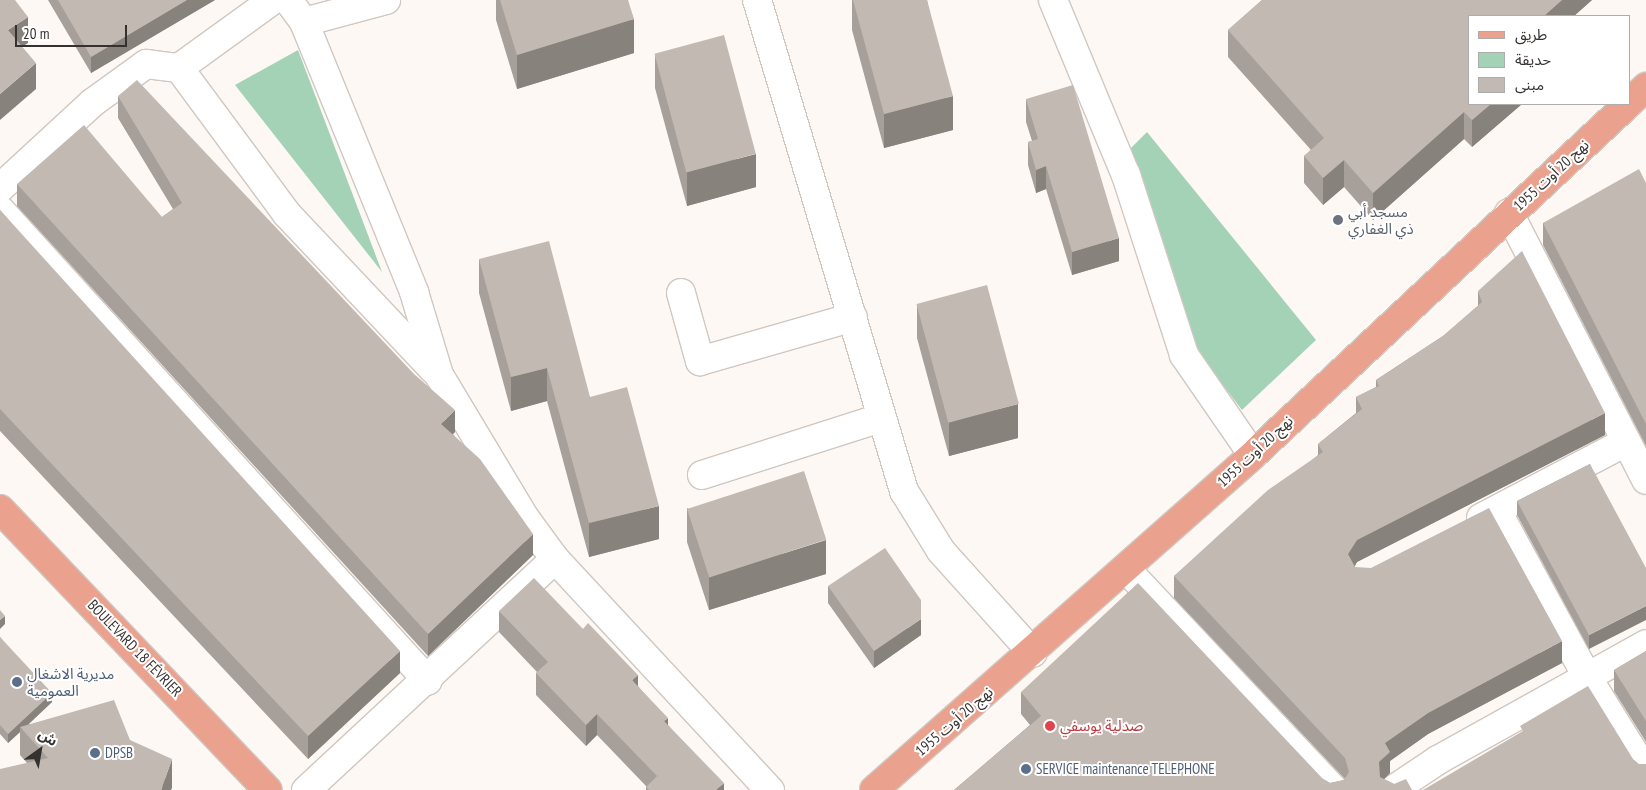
<!DOCTYPE html>
<html>
<head>
<meta charset="utf-8">
<style>
  body { margin:0 }
  #map { position:relative; width:1646px; height:790px; overflow:hidden; background:#fef8f5; font-family:"PT Sans Narrow","Noto Sans Arabic",sans-serif }
  div>[style] { position:absolute }
  [style*='--x'] { left:calc(var(--x)*1px); top:calc(var(--y)*1px); width:calc(var(--w)*1px); rotate:calc(var(--a)*1deg) }
  .green>* { inset:0; background:#a4d2b7 }
  .roads { filter:drop-shadow(1px 0 #d0c7c1) drop-shadow(-1px 0 #d0c7c1) drop-shadow(0 1px #d0c7c1) drop-shadow(0 -1px #d0c7c1) }
  .minor>* { height:28px; margin:-14px; padding:0 14px; transform-origin:14px; border-radius:14px; background:#fff }
  .major>* { height:28px; margin:-14px; padding:0 14px; transform-origin:14px; border-radius:14px; background:#eaa18e }
  .wall>* { inset:0; background:#a79f9a }
  .shaded-wall>* { inset:0; background:#88827d }
  .building>* { inset:0; background:#c2b9b3; transform-origin:0 0 }
  .dots>* { width:14px; height:14px; translate:-50% -50%; box-sizing:border-box; border:2px solid #fff; border-radius:50% }
  span { translate:-50% -50%; white-space:nowrap; text-align:center; line-height:1.15; -webkit-text-stroke:4px #fff; paint-order:stroke }
  .street-label { font-size:15px; color:#35312f }
  .worship-label { font-size:15px; color:#5b616d }
  .left { translate:0 -50%; text-align:left }
  .service-label { font-size:15px; color:#4e5e75 }
  .health-label { font-size:15px; color:#be3a42 }
  .legend { position:absolute; left:1468px; top:15px; width:162px; height:90px; box-sizing:border-box; background:#fff; border:1px solid #aeadac; margin:0; padding:6px 9px; list-style:none; font-size:15px; color:#35312f }
  .legend li { display:flex; align-items:center; gap:10px; height:25px }
  .legend b { width:25px; border:1px solid #aeadac }
  .north { position:absolute; left:15px; top:725px; width:50px; height:50px; -webkit-text-stroke:4px #fff; paint-order:stroke; rotate:32deg; font-size:14px; font-weight:700; line-height:20px; text-align:center; color:#35312f }
  .north::after { content:''; display:block; margin:auto; width:18px; height:22px; background:#35312f; clip-path:polygon(50% 0,100% 100%,50% 72%,0 100%) }
  .scale { position:absolute; left:15px; top:25px; width:112px; height:22px; box-sizing:border-box; border:2px solid #35312f; border-top:0; padding-left:6px; font-size:15px; line-height:18px; white-space:nowrap; color:#35312f; -webkit-text-stroke:4px #fff; paint-order:stroke }
</style>
</head>
<body>
<div id="map">
  <div class="green">
    <i style="clip-path:polygon(298px 50px,382px 272px,235px 85px)"></i>
    <i style="clip-path:polygon(1147px 132px,1316px 340px,1242px 410px,1195px 349px,1129px 150px)"></i>
  </div>
  <div class="roads">
    <div class="minor">
      <i style="--x:288;--y:0;--w:27;--a:54"></i>
      <i style="--x:304;--y:22;--w:292;--a:67.8"></i>
      <i style="--x:414;--y:292;--w:87;--a:73.2"></i>
      <i style="--x:439;--y:375;--w:167;--a:59"></i>
      <i style="--x:525;--y:518;--w:51;--a:53.8"></i>
      <i style="--x:555;--y:559;--w:340;--a:137.1"></i>
      <i style="--x:757;--y:0;--w:513;--a:73.33"></i>
      <i style="--x:904;--y:491;--w:70;--a:58.3"></i>
      <i style="--x:941;--y:551;--w:137;--a:48"></i>
      <i style="--x:1053;--y:0;--w:190;--a:67.4"></i>
      <i style="--x:1126;--y:175;--w:189;--a:72.1"></i>
      <i style="--x:1184;--y:355;--w:121;--a:55.4"></i>
      <i style="--x:304;--y:22;--w:85;--a:-15"></i>
      <i style="--x:179;--y:68;--w:182;--a:53.5"></i>
      <i style="--x:287;--y:214;--w:214;--a:46.7"></i>
      <i style="--x:0;--y:188;--w:125;--a:-42.7"></i>
      <i style="--x:92;--y:103;--w:67;--a:-35.8"></i>
      <i style="--x:146;--y:64;--w:33;--a:7"></i>
      <i style="--x:179;--y:68;--w:116;--a:-35.9"></i>
      <i style="--x:0;--y:210;--w:636;--a:47.74"></i>
      <i style="--x:1509;--y:213;--w:300;--a:62.8"></i>
      <i style="--x:681;--y:293;--w:71;--a:74.4"></i>
      <i style="--x:700;--y:361;--w:159;--a:-16"></i>
      <i style="--x:702;--y:475;--w:188;--a:-17.7"></i>
      <i style="--x:1497;--y:511;--w:189;--a:61.5"></i>
      <i style="--x:1587;--y:677;--w:112;--a:58.2"></i>
      <i style="--x:1481;--y:518;--w:164;--a:-27.7"></i>
      <i style="--x:555;--y:559;--w:316;--a:47.1"></i>
      <i style="--x:1126;--y:569;--w:303;--a:46.7"></i>
      <i style="--x:1393;--y:790;--w:54;--a:-33.7"></i>
      <i style="--x:1438;--y:760;--w:238;--a:-29.1"></i>
    </div>
    <div class="major">
      <i style="--x:1630;--y:102;--w:22;--a:-43"></i>
      <i style="--x:0;--y:509;--w:388;--a:46.4"></i>
      <i style="--x:874;--y:790;--w:506;--a:-41.47"></i>
      <i style="--x:1253;--y:455;--w:514;--a:-43.11"></i>
    </div>
  </div>
  <div class="wall">
    <i style="clip-path:polygon(48px 0,215px 0,91px 73px)"></i>
    <i style="clip-path:polygon(496px 0,628px 0,634px 53px,517px 89px,496px 20px)"></i>
    <i style="clip-path:polygon(852px 0,927px 0,953px 130px,884px 148px,852px 30px)"></i>
    <i style="clip-path:polygon(1262px 0,1592px 0,1574px 16px,1470px 16px,1470px 104px,1522px 104px,1472px 147px,1464px 139px,1373px 220px,1344px 187px,1323px 205px,1304px 183px,1304px 156px,1311px 150px,1228px 57px,1228px 30px)"></i>
    <i style="clip-path:polygon(655px 54px,756px 187px,687px 206px,655px 88px)"></i>
    <i style="clip-path:polygon(118px 96px,455px 432px,453px 434px,533px 555px,428px 656px,17px 206px,17px 184px,162px 217px,173px 209px,118px 118px)"></i>
    <i style="clip-path:polygon(1026px 99px,1119px 261px,1072px 275px,1046px 189px,1036px 193px,1028px 165px,1028px 142px,1032px 141px,1026px 122px)"></i>
    <i style="clip-path:polygon(1646px 183px,1646px 446px,1543px 245px,1543px 223px)"></i>
    <i style="clip-path:polygon(0 210px,400px 673px,308px 759px,0 431px)"></i>
    <i style="clip-path:polygon(479px 259px,590px 397px,659px 539px,589px 557px,547px 401px,511px 411px,479px 293px)"></i>
    <i style="clip-path:polygon(1478px 291px,1605px 435px,1357px 562px,1355px 566px,1355px 567px,1562px 663px,1428px 734px,1390px 761px,1390px 773px,1384px 779px,1394px 784px,954px 790px,1030px 725px,1021px 714px,1021px 692px,1323px 779px,1330px 783px,1344px 780px,1345px 779px,1174px 598px,1174px 576px,1318px 455px,1318px 444px,1356px 413px,1356px 397px,1376px 387px,1376px 380px,1443px 336px,1478px 306px)"></i>
    <i style="clip-path:polygon(917px 304px,1018px 438px,949px 456px,917px 338px)"></i>
    <i style="clip-path:polygon(1590px 464px,1589px 649px,1517px 515px,1517px 501px)"></i>
    <i style="clip-path:polygon(687px 508px,826px 574px,709px 610px,687px 542px)"></i>
    <i style="clip-path:polygon(828px 586px,921px 635px,874px 668px,828px 603px)"></i>
    <i style="clip-path:polygon(499px 611px,638px 686px,668px 725px,724px 790px,646px 790px,646px 786px,597px 735px,586px 746px,536px 695px,536px 673px,537px 672px,499px 632px)"></i>
    <i style="clip-path:polygon(0 637px,52px 702px,29px 724px,130px 740px,172px 788px,27px 763px,20px 755px,20px 732px,8px 743px,0 734px)"></i>
    <i style="clip-path:polygon(1646px 651px,1646px 742px,1614px 691px,1614px 670px)"></i>
  </div>
  <div class="shaded-wall">
    <i style="clip-path:polygon(187px 0,215px 0,91px 73px,91px 57px)"></i>
    <i style="clip-path:polygon(1562px 0,1592px 0,1574px 16px,1544px 16px)"></i>
    <i style="clip-path:polygon(28px 17px,28px 43px,8px 56px,8px 30px)"></i>
    <i style="clip-path:polygon(634px 19px,634px 53px,517px 89px,517px 55px)"></i>
    <i style="clip-path:polygon(36px 63px,36px 89px,0 120px,0 94px)"></i>
    <i style="clip-path:polygon(953px 96px,953px 130px,884px 148px,884px 114px)"></i>
    <i style="clip-path:polygon(1491px 104px,1522px 104px,1472px 147px,1472px 120px)"></i>
    <i style="clip-path:polygon(1464px 112px,1464px 139px,1373px 220px,1373px 193px)"></i>
    <i style="clip-path:polygon(756px 154px,756px 187px,687px 206px,687px 172px)"></i>
    <i style="clip-path:polygon(1344px 160px,1344px 187px,1323px 205px,1323px 178px)"></i>
    <i style="clip-path:polygon(1046px 166px,1046px 189px,1036px 193px,1036px 170px)"></i>
    <i style="clip-path:polygon(1119px 238px,1119px 261px,1072px 275px,1072px 252px)"></i>
    <i style="clip-path:polygon(547px 368px,547px 401px,511px 411px,511px 377px)"></i>
    <i style="clip-path:polygon(1018px 404px,1018px 438px,949px 456px,949px 422px)"></i>
    <i style="clip-path:polygon(455px 410px,455px 432px,441px 446px,441px 424px)"></i>
    <i style="clip-path:polygon(1605px 413px,1605px 435px,1357px 562px,1348px 576px,1348px 554px,1357px 540px)"></i>
    <i style="clip-path:polygon(659px 506px,659px 539px,589px 557px,589px 523px)"></i>
    <i style="clip-path:polygon(533px 534px,533px 555px,428px 656px,428px 634px)"></i>
    <i style="clip-path:polygon(826px 540px,826px 574px,709px 610px,709px 577px)"></i>
    <i style="clip-path:polygon(1646px 606px,1646px 620px,1589px 649px,1589px 635px)"></i>
    <i style="clip-path:polygon(5px 616px,5px 624px,0 629px,0 620px)"></i>
    <i style="clip-path:polygon(921px 619px,921px 635px,874px 668px,874px 651px)"></i>
    <i style="clip-path:polygon(1562px 641px,1562px 663px,1428px 734px,1390px 761px,1390px 773px,1379px 784px,1379px 762px,1385px 743px,1428px 713px)"></i>
    <i style="clip-path:polygon(400px 651px,400px 673px,308px 759px,308px 736px)"></i>
    <i style="clip-path:polygon(638px 675px,638px 696px,632px 680px)"></i>
    <i style="clip-path:polygon(52px 693px,52px 702px,22px 730px,20px 727px,20px 732px,8px 743px,8px 734px)"></i>
    <i style="clip-path:polygon(597px 714px,597px 735px,586px 746px,586px 725px)"></i>
    <i style="clip-path:polygon(668px 718px,668px 739px,664px 721px)"></i>
    <i style="clip-path:polygon(172px 759px,172px 788px,171px 790px,161px 790px)"></i>
    <i style="clip-path:polygon(724px 783px,724px 790px,716px 790px)"></i>
  </div>
  <div class="building">
    <i style="clip-path:polygon(0 0,15px 0,28px 17px,8px 30px,36px 63px,0 94px)"></i>
    <i style="clip-path:polygon(58px 0,187px 0,91px 57px)"></i>
    <i style="clip-path:polygon(500px 0,628px 0,634px 19px,517px 55px)"></i>
    <i style="clip-path:polygon(853px 0,927px 0,953px 96px,884px 114px)"></i>
    <i style="clip-path:polygon(1262px 0,1562px 0,1544px 16px,1470px 16px,1470px 104px,1491px 104px,1472px 120px,1464px 112px,1373px 193px,1344px 160px,1323px 178px,1304px 156px,1324px 138px,1228px 30px)"></i>
    <i style="left:724px;top:35px;width:123px;height:72px;rotate:75deg"></i>
    <i style="clip-path:polygon(137px 80px,414px 374px,455px 410px,441px 424px,480px 459px,533px 534px,428px 634px,17px 184px,84px 125px,162px 217px,182px 203px,118px 96px)"></i>
    <i style="clip-path:polygon(1073px 85px,1119px 238px,1072px 252px,1046px 166px,1036px 170px,1028px 142px,1038px 139px,1026px 99px)"></i>
    <i style="clip-path:polygon(1639px 169px,1646px 183px,1646px 424px,1543px 223px)"></i>
    <i style="clip-path:polygon(0 210px,400px 651px,308px 736px,0 409px)"></i>
    <i style="clip-path:polygon(549px 241px,590px 397px,627px 387px,659px 506px,589px 523px,547px 368px,511px 377px,479px 259px)"></i>
    <i style="clip-path:polygon(1522px 251px,1605px 413px,1357px 540px,1348px 554px,1355px 567px,1371px 568px,1489px 508px,1562px 641px,1428px 713px,1385px 743px,1390px 752px,1379px 762px,1380px 777px,1394px 784px,1406px 779px,1412px 790px,954px 790px,1041px 716px,1021px 692px,1138px 583px,1323px 779px,1330px 783px,1344px 780px,1349px 772px,1345px 758px,1174px 576px,1268px 490px,1323px 452px,1318px 444px,1362px 409px,1356px 397px,1379px 386px,1376px 380px,1443px 336px,1482px 302px,1478px 291px)"></i>
    <i style="left:987px;top:285px;width:123px;height:73px;rotate:75deg"></i>
    <i style="clip-path:polygon(1590px 464px,1646px 568px,1646px 606px,1589px 635px,1517px 501px)"></i>
    <i style="left:804px;top:471px;width:72px;height:123px;rotate:72deg"></i>
    <i style="clip-path:polygon(885px 548px,921px 600px,921px 619px,874px 651px,828px 586px)"></i>
    <i style="clip-path:polygon(534px 578px,583px 629px,588px 623px,638px 675px,632px 680px,668px 718px,664px 721px,724px 783px,716px 790px,649px 790px,646px 787px,657px 776px,597px 714px,586px 725px,536px 673px,548px 662px,499px 611px)"></i>
    <i style="clip-path:polygon(0 610px,5px 616px,0 620px)"></i>
    <i style="clip-path:polygon(0 637px,52px 693px,8px 734px,0 725px)"></i>
    <i style="clip-path:polygon(1646px 651px,1646px 721px,1614px 670px)"></i>
    <i style="clip-path:polygon(1588px 686px,1633px 759px,1639px 764px,1646px 764px,1646px 790px,1423px 790px,1523px 731px,1520px 726px)"></i>
    <i style="clip-path:polygon(114px 700px,130px 740px,172px 759px,161px 790px,0 790px,0 769px,48px 758px,20px 727px)"></i>
  </div>
  <div class="dots">
    <i style="left:1338px;top:220px;background:#6b7280"></i>
    <i style="left:17px;top:682px;background:#5c6f8a"></i>
    <i style="left:1050px;top:726px;background:#e0444e"></i>
    <i style="left:95px;top:753px;background:#5c6f8a"></i>
    <i style="left:1026px;top:769px;background:#5c6f8a"></i>
  </div>
  <div class="street-label">
    <span style="left:1551px;top:175px;rotate:-43deg">نهج 20 أوت 1955</span>
    <span style="left:1255px;top:451px;rotate:-43deg">نهج 20 أوت 1955</span>
    <span style="left:135px;top:648px;rotate:46deg">BOULEVARD 18 FÉVRIER</span>
    <span style="left:954px;top:721px;rotate:-41deg">نهج 20 أوت 1955</span>
  </div>
  <div class="worship-label">
    <span class="left" style="left:1348px;top:220px">مسجد أبي<br>ذي الغفاري</span>
  </div>
  <div class="service-label">
    <span class="left" style="left:27px;top:682px">مديرية الاشغال<br>العمومية</span>
    <span class="left" style="left:105px;top:753px">DPSB</span>
    <span class="left" style="left:1036px;top:769px">SERVICE maintenance TELEPHONE</span>
  </div>
  <div class="health-label">
    <span class="left" style="left:1060px;top:726px">صدلية يوسفي</span>
  </div>
  <ul class="legend">
  <li><b style="height:6px;background:#eaa18e"></b>طريق</li>
  <li><b style="height:14px;background:#a4d2b7"></b>حديقة</li>
  <li><b style="height:14px;background:#c2b9b3"></b>مبنى</li>
  </ul>
  <div class="north">ش</div>
  <div class="scale">20 m</div>
</div>
</body>
</html>
